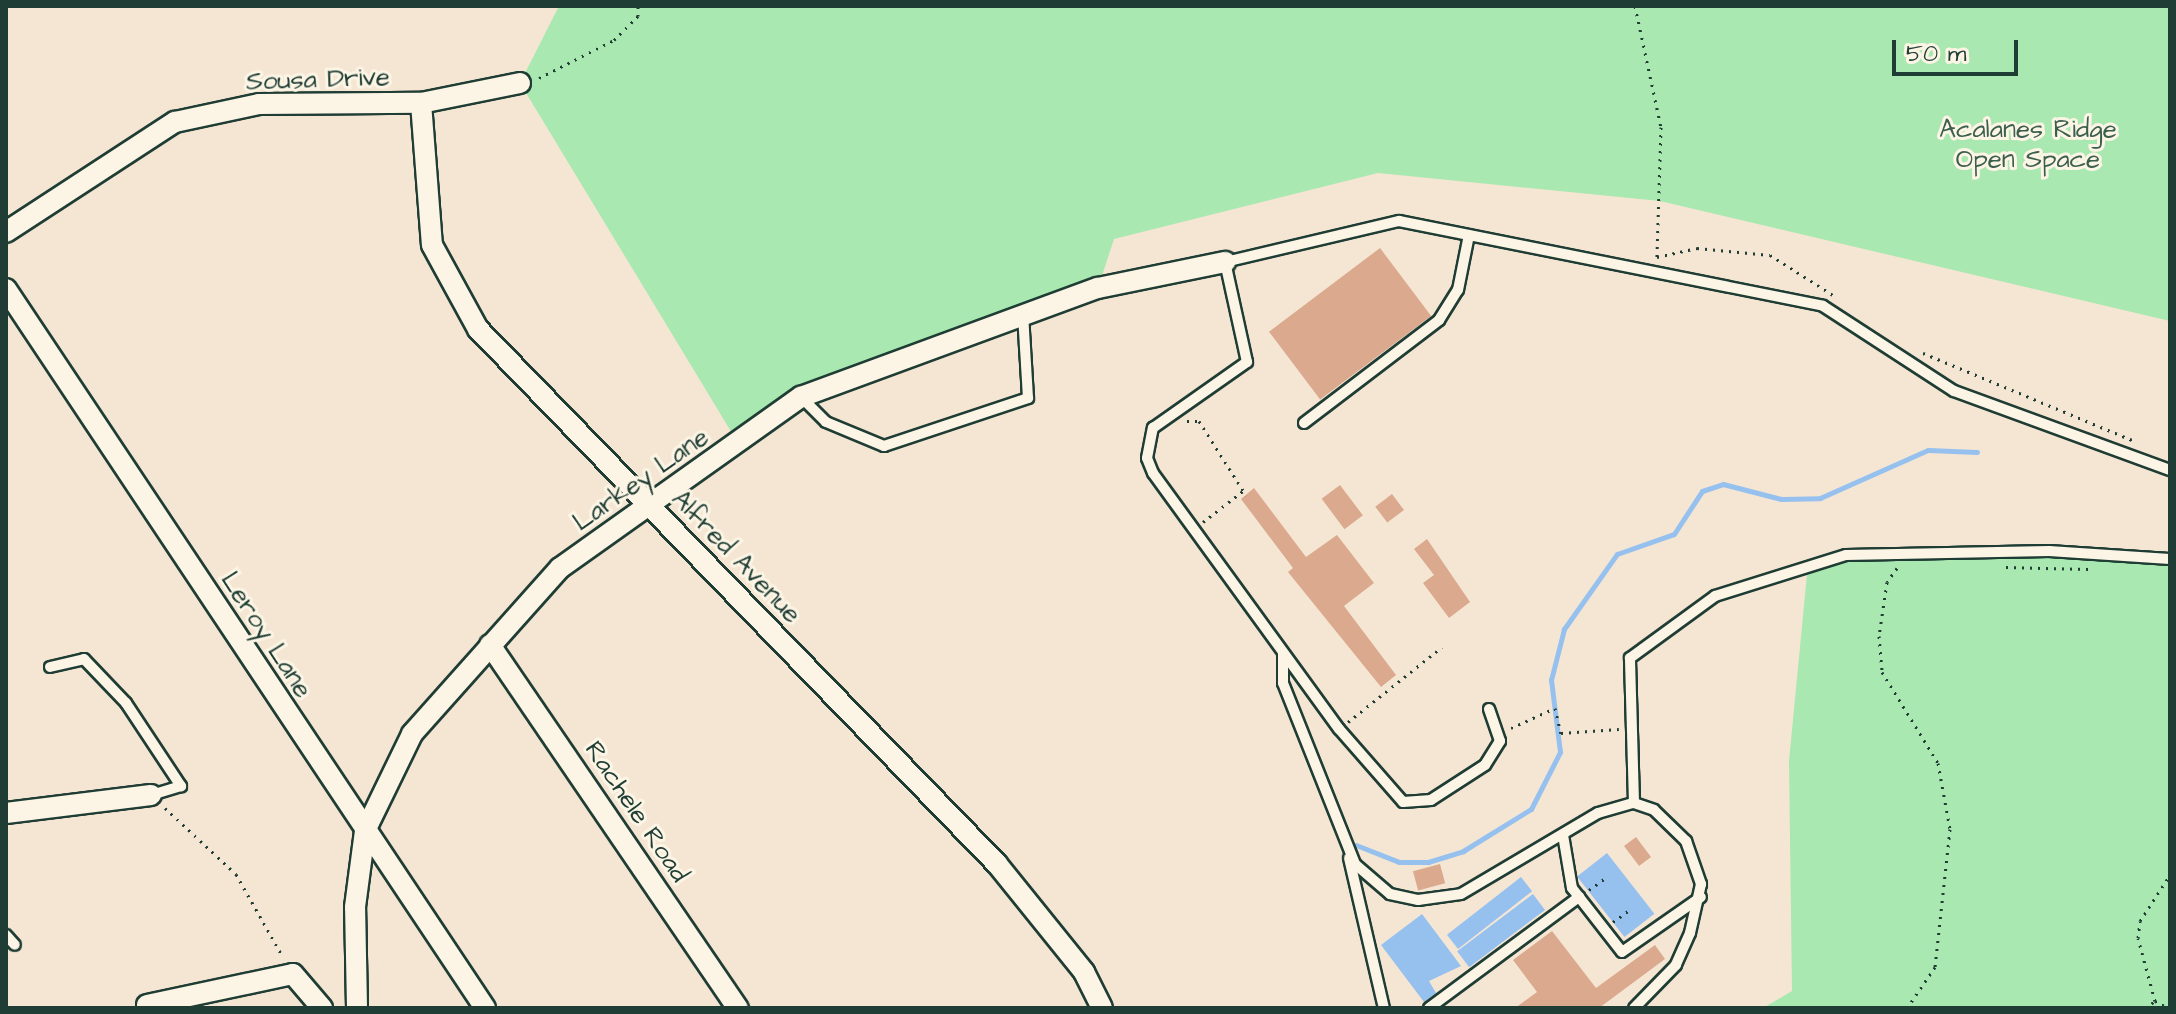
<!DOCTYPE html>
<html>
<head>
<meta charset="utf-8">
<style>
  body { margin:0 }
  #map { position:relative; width:2176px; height:1014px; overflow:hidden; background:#f5e6d4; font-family:"Architects Daughter",sans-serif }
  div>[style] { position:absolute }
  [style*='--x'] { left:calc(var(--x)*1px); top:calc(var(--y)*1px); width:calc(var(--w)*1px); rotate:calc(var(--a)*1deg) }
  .green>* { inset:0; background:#a9e8b0 }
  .water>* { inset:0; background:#96c1ef; transform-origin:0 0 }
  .stream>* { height:5px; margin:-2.5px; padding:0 2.5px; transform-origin:2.5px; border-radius:2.5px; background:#96c1ef }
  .building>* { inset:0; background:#dba98e; transform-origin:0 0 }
  .path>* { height:3px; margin-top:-1.5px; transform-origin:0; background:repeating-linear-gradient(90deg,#1f3d34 0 2px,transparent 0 8px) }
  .roads { filter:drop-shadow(2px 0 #1f3d34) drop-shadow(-2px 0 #1f3d34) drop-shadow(0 2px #1f3d34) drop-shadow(0 -2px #1f3d34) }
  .service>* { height:10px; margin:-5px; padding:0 5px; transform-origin:5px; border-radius:5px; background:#fcf5e5 }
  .minor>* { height:20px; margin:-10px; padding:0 10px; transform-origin:10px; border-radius:10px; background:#fcf5e5 }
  span { translate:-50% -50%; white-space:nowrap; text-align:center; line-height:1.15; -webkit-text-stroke:6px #fcf5e5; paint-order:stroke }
  .street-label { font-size:26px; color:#1f3d34 }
  .park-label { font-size:26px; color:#3b5f4d }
  .frame { position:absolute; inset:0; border:8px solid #1f3d34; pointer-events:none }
  .scale { position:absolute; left:1892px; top:40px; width:126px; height:36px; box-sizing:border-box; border:4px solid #1f3d34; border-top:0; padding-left:10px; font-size:24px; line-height:28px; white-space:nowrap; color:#1f3d34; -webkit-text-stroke:6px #fcf5e5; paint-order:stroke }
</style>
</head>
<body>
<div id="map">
  <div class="green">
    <i style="clip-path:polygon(559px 6px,2170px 6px,2170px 321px,1660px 201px,1378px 173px,1114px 239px,1098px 288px,801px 397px,738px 443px,520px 83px)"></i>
    <i style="clip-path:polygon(1931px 550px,2170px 559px,2170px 1008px,1763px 1008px,1792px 991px,1789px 761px,1808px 564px)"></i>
  </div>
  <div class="water">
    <i style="left:1607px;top:853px;width:77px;height:38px;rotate:52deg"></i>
    <i style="left:1521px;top:877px;width:18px;height:94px;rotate:52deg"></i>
    <i style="left:1533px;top:894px;width:20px;height:95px;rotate:53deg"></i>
    <i style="clip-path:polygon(1422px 914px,1461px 966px,1429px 981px,1436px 993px,1424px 1002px,1381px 945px)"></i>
  </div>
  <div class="stream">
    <i style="--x:1356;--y:845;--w:46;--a:21.6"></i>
    <i style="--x:1399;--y:862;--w:29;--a:0"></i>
    <i style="--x:1428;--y:862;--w:37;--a:-17"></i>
    <i style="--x:1463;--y:851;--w:80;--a:-31.7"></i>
    <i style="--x:1531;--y:809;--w:64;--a:-63"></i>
    <i style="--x:1560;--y:752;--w:73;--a:-97.1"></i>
    <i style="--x:1551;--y:680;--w:53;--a:-75.7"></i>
    <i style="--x:1564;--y:629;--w:92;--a:-54.8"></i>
    <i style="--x:1617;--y:554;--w:60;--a:-19.3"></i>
    <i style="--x:1674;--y:534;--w:51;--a:-56.9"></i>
    <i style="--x:1702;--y:491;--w:22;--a:-18"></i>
    <i style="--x:1723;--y:484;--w:60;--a:14.5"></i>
    <i style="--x:1781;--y:499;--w:39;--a:-1"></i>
    <i style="--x:1820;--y:498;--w:118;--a:-24"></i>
    <i style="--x:1928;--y:450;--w:49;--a:2.3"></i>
  </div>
  <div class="building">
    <i style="left:1380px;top:248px;width:85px;height:139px;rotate:53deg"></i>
    <i style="left:1340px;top:485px;width:38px;height:23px;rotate:53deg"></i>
    <i style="clip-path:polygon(1254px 488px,1306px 557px,1337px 535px,1374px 583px,1344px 606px,1396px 675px,1381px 687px,1288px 572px,1293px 568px,1241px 499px)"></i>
    <i style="left:1392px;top:494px;width:20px;height:21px;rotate:53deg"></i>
    <i style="clip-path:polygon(1427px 539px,1470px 602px,1449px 618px,1423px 583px,1434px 575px,1414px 549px)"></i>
    <i style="left:1636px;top:837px;width:25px;height:15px;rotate:53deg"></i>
    <i style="left:1440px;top:864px;width:20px;height:28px;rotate:75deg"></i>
    <i style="clip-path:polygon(1552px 931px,1596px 988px,1655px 945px,1665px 959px,1599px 1008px,1515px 1008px,1537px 992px,1513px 960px)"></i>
  </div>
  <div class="path">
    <i style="--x:1635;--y:6;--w:124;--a:77.9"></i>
    <i style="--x:1661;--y:127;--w:130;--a:91.8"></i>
    <i style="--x:1657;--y:257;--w:41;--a:-12.7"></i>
    <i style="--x:1697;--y:248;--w:73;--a:5.5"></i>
    <i style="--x:1770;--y:255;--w:75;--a:32.4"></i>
    <i style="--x:539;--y:78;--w:84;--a:-26.9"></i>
    <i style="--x:614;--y:40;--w:34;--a:-45"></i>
    <i style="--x:638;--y:16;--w:10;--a:-90"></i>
    <i style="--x:1923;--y:353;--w:229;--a:22.6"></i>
    <i style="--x:1187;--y:421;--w:12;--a:0"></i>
    <i style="--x:1199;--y:421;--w:88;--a:57.6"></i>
    <i style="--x:1203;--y:522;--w:51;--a:-37.8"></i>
    <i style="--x:2006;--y:567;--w:84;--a:1.4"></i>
    <i style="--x:1897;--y:568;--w:17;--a:126"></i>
    <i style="--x:1887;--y:582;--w:55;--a:98.4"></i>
    <i style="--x:1879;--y:636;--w:36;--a:85"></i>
    <i style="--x:1882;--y:672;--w:107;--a:58.4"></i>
    <i style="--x:1938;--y:763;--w:67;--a:79.7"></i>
    <i style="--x:1950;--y:829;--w:139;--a:96.2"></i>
    <i style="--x:1935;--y:967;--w:50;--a:124.3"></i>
    <i style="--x:1348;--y:722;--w:120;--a:-38.6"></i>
    <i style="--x:1511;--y:728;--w:48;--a:-24.4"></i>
    <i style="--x:1555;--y:708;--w:26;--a:77"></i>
    <i style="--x:1561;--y:733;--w:58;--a:-3.9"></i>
    <i style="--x:165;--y:808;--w:97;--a:42.9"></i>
    <i style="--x:236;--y:874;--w:95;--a:60.5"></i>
    <i style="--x:1589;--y:890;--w:19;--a:-36"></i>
    <i style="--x:1613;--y:922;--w:19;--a:-36"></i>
    <i style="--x:2155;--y:1001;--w:65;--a:-105.1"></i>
    <i style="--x:2138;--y:938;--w:17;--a:-83"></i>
    <i style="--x:2140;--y:921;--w:55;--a:-56.9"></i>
    <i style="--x:2155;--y:1001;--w:16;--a:27"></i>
    <i style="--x:2145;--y:1008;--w:12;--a:-35"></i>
  </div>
  <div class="roads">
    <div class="service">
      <i style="--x:801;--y:397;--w:35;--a:45"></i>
      <i style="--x:826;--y:422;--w:63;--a:22.5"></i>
      <i style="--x:884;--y:446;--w:152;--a:-18.4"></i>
      <i style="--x:1028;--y:398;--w:83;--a:-93.4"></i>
      <i style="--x:1304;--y:423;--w:170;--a:-37.3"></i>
      <i style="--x:1439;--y:320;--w:36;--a:-58"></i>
      <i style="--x:1458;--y:290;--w:56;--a:-78.7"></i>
      <i style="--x:1283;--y:654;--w:29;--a:90"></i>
      <i style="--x:1283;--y:683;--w:195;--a:68.3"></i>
      <i style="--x:1355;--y:864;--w:46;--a:40.6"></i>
      <i style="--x:1390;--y:894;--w:29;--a:12"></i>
      <i style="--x:1418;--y:900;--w:43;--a:-7.9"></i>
      <i style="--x:1461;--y:894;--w:159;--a:-30.6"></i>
      <i style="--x:1598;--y:813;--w:37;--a:-16"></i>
      <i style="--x:1634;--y:803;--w:21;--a:19"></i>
      <i style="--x:1654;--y:810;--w:45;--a:44.1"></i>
      <i style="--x:1686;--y:841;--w:46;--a:70.8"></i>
      <i style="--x:1701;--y:884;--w:50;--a:102.7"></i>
      <i style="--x:1690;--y:933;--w:35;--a:114"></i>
      <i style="--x:1676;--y:965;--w:60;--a:134.3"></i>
      <i style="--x:50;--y:667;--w:35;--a:-13"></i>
      <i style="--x:84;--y:659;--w:61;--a:46.3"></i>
      <i style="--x:126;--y:703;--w:100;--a:56.5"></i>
      <i style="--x:181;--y:786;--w:31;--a:163"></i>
      <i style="--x:1489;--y:709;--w:34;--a:71"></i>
      <i style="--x:1500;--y:741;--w:28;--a:122"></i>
      <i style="--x:1485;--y:765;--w:64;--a:147.1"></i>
      <i style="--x:1431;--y:800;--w:28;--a:176"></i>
      <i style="--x:1403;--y:802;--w:97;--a:-131.2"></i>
      <i style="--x:1339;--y:729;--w:316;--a:-126"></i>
      <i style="--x:1153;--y:473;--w:16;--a:-112"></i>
      <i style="--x:1147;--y:458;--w:31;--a:-79"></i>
      <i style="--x:1153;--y:428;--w:115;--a:-35.1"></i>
      <i style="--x:1247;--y:362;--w:102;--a:-102.4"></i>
      <i style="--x:1225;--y:262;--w:179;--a:-13.3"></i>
      <i style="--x:1399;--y:221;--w:432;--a:11.3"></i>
      <i style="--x:1823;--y:306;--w:156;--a:33"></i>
      <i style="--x:1954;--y:391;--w:230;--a:20.1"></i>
      <i style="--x:1634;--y:803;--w:145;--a:-91.6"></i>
      <i style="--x:1630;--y:658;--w:105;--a:-36.1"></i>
      <i style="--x:1715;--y:596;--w:137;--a:-17.4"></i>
      <i style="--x:1846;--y:555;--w:203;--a:-1.1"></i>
      <i style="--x:2049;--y:551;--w:121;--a:3.8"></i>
      <i style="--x:1563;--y:835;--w:54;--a:80.4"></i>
      <i style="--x:1572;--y:888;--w:81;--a:52"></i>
      <i style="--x:1622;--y:952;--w:96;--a:-34.8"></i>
      <i style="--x:1349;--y:858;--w:154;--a:76.9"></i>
      <i style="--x:6;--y:935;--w:13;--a:48"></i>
      <i style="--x:1429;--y:1008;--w:187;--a:-36.5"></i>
    </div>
    <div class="minor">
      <i style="--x:421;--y:103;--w:142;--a:85.6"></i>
      <i style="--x:432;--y:245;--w:96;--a:61.3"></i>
      <i style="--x:478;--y:329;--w:745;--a:45.87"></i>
      <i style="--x:997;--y:864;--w:139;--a:51.1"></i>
      <i style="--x:1084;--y:972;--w:40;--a:63.4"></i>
      <i style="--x:6;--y:232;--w:202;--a:-33.1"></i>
      <i style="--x:175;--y:122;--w:86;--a:-12.1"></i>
      <i style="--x:259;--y:104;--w:162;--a:-0.4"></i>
      <i style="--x:421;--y:103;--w:101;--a:-11.4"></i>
      <i style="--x:6;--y:289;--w:864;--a:56.33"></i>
      <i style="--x:490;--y:645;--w:440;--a:55.7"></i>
      <i style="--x:6;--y:813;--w:146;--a:-7.1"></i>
      <i style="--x:147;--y:1005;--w:149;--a:-12"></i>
      <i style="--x:293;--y:974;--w:45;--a:49.5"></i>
      <i style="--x:357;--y:1008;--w:101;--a:-91.1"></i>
      <i style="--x:355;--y:907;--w:77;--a:-82.5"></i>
      <i style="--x:365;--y:831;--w:108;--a:-64.1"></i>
      <i style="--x:412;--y:734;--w:222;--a:-48.3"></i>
      <i style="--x:560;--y:568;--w:296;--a:-35.4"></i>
      <i style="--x:801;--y:397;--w:316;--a:-20.2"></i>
      <i style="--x:1098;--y:288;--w:130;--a:-11.6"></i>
    </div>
  </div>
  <div class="street-label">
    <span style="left:318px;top:80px;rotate:-2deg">Sousa Drive</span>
    <span style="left:641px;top:480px;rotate:-35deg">Larkey Lane</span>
    <span style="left:736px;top:557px;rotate:46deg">Alfred Avenue</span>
    <span style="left:266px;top:635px;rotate:57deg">Leroy Lane</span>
    <span style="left:636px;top:812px;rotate:56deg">Rachele Road</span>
  </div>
  <div class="park-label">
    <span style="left:2028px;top:145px">Acalanes Ridge<br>Open Space</span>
  </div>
  <div class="frame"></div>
  <div class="scale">50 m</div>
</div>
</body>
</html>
